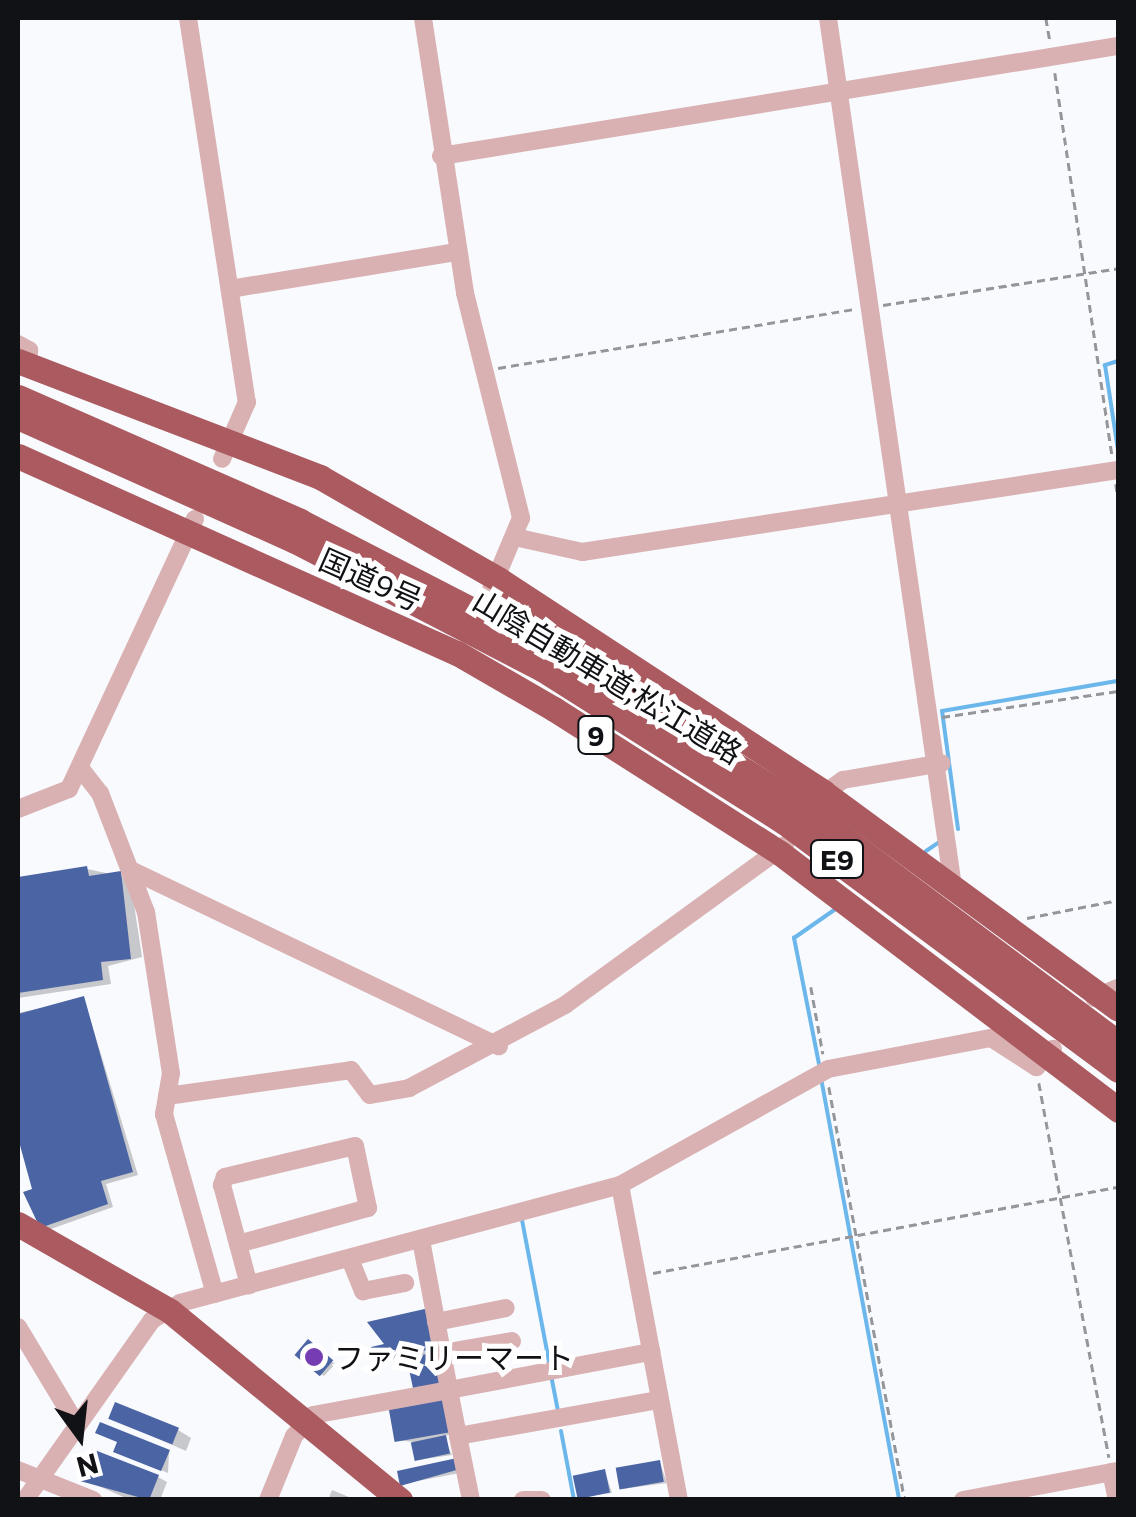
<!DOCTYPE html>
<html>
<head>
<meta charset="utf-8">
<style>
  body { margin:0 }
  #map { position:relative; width:1136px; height:1517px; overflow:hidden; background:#f8fafe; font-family:Commissioner,"Noto Sans JP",sans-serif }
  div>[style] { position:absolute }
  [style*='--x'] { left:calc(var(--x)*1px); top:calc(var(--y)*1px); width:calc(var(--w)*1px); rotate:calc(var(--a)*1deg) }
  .shadow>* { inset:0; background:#0003 }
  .stream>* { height:4px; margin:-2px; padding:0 2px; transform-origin:2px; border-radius:2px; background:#6bb7eb }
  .building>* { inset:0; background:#4b64a4; transform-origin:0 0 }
  .path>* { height:2.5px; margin-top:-1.25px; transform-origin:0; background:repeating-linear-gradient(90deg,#94969a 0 8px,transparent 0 13px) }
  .minor>* { height:18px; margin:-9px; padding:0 9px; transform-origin:9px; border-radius:9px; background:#dab1b2 }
  .highway>* { height:25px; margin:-12.5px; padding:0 12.5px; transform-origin:12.5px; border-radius:12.5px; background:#ab5a5f }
  .dots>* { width:28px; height:28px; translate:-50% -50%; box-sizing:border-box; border:5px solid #fff; border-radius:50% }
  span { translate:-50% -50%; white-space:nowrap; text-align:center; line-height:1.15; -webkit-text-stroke:10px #fff; paint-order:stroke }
  .shield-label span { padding:2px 8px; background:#fff; border:2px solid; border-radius:8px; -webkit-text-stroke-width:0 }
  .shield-label { font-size:28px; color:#101215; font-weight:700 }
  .street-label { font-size:30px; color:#101215 }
  .poi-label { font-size:30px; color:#101215 }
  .left { translate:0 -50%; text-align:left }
  .frame { position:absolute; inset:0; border:20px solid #101215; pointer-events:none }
  .north { position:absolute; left:30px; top:1387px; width:100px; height:100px; -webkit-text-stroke:8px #fff; paint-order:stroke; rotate:165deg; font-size:28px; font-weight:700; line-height:40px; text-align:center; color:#101215 }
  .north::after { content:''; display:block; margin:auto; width:35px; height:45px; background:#101215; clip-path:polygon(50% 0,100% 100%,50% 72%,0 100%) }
</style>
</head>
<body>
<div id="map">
  <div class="shadow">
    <i style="clip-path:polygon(87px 869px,130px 878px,142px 957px,108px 966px,111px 984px,18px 998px,18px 880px)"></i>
    <i style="clip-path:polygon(84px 999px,138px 1175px,106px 1184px,113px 1207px,48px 1230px,18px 1137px,18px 1013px)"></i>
    <i style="clip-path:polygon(428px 1311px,442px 1358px,377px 1359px,387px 1346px,370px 1324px)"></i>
    <i style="clip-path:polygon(312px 1344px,335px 1364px,324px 1376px,321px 1374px)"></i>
    <i style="clip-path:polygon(391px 1406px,454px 1434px,443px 1436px,452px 1455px,418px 1460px,414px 1442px,397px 1440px)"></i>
    <i style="clip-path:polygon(111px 1418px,178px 1430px,191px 1438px,186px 1451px)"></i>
    <i style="clip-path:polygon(169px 1452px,168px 1473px,122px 1454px)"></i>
    <i style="clip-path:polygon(457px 1460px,465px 1472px,402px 1484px)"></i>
    <i style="clip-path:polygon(660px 1463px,667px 1483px,622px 1489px)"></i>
    <i style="clip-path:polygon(605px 1472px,612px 1493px,579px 1497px)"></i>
    <i style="clip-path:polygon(158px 1477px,167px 1482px,160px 1500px,130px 1500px,83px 1479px)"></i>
    <i style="clip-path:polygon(332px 1490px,356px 1500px,328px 1500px)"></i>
  </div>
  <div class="stream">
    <i style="--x:1118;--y:361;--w:14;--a:163"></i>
    <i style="--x:1105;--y:365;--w:86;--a:81.3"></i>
    <i style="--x:958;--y:829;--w:119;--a:-97.7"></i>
    <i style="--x:942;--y:711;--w:179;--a:-9.7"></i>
    <i style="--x:926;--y:851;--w:18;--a:-34"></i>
    <i style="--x:820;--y:1069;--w:134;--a:-101.2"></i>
    <i style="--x:794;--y:938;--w:52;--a:-34.9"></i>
    <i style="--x:821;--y:1078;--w:429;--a:79.5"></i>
    <i style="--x:522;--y:1220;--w:150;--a:79.2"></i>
    <i style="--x:551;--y:1375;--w:36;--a:79"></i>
    <i style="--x:561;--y:1431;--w:70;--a:79.3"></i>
  </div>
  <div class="building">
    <i style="clip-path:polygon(87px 866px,89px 876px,121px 871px,131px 959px,101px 962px,103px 980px,18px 993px,18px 877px)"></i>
    <i style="clip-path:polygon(84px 996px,133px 1172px,101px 1181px,108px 1204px,40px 1228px,23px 1192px,32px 1189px,18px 1138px,18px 1014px)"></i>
    <i style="clip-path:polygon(429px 1308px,437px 1348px,374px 1361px,371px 1347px,384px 1344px,367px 1322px)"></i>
    <i style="left:308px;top:1339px;width:33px;height:21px;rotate:40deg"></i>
    <i style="left:436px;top:1352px;width:34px;height:30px;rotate:78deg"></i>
    <i style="left:442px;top:1394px;width:39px;height:55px;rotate:80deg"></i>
    <i style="left:115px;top:1402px;width:69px;height:18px;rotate:22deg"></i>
    <i style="clip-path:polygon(100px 1422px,170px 1450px,161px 1471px,113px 1452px,117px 1442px,95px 1433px)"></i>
    <i style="left:446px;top:1435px;width:19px;height:36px;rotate:78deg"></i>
    <i style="clip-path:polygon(92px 1449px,159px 1475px,149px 1500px,80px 1481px)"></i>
    <i style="clip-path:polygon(457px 1458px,460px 1469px,400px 1486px,397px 1471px)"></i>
    <i style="left:660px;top:1460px;width:22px;height:45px;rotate:80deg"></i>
    <i style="left:605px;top:1469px;width:24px;height:33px;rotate:78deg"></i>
  </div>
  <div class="path">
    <i style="--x:1046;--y:18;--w:23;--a:80"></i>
    <i style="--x:1055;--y:73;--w:387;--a:81.5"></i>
    <i style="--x:883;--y:305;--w:238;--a:-8.9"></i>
    <i style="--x:498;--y:368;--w:362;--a:-9.4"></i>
    <i style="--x:1116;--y:484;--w:15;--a:82"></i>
    <i style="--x:942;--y:717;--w:178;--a:-8.4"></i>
    <i style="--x:1027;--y:918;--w:93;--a:-11.2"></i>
    <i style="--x:811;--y:987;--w:68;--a:79.8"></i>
    <i style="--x:1039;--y:1083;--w:381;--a:79.4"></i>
    <i style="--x:829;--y:1087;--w:420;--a:79.6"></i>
    <i style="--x:653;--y:1273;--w:473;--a:-10.5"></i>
  </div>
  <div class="minor">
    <i style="--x:188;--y:18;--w:389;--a:81.3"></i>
    <i style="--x:247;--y:402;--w:62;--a:113.7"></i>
    <i style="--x:423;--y:18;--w:278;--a:81.3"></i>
    <i style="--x:465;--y:293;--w:232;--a:76"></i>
    <i style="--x:521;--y:518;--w:86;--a:112.7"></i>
    <i style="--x:828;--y:18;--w:877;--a:81.81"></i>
    <i style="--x:441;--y:156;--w:686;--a:-9.23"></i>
    <i style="--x:230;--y:289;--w:230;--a:-9.3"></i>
    <i style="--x:18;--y:344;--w:13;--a:29"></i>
    <i style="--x:29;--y:350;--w:14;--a:94"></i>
    <i style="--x:519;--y:538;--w:65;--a:12.5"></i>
    <i style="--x:582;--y:552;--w:542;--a:-8.7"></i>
    <i style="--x:81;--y:769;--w:31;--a:52"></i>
    <i style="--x:100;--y:793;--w:128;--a:68.9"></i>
    <i style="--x:146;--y:912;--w:163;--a:81.2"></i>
    <i style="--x:171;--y:1073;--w:42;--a:99.7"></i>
    <i style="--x:164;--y:1114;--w:187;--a:74.2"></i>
    <i style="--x:818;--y:798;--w:31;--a:-36"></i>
    <i style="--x:843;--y:780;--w:100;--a:-9.7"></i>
    <i style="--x:18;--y:809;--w:55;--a:-21.4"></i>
    <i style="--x:69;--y:789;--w:298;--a:-65"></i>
    <i style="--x:131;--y:870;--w:408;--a:25.6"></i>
    <i style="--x:1094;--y:998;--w:26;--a:-23"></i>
    <i style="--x:167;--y:1096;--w:186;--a:-8"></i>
    <i style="--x:351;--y:1070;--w:31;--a:53"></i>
    <i style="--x:370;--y:1095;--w:40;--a:-10"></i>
    <i style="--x:409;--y:1088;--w:177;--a:-28"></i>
    <i style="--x:565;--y:1005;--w:272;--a:-36"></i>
    <i style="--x:620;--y:1185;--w:320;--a:79.4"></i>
    <i style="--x:421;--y:1240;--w:153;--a:79.4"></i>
    <i style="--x:449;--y:1390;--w:206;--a:-10.7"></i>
    <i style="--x:238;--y:1244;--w:135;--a:-15.5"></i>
    <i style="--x:368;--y:1208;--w:63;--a:-101.8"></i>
    <i style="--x:355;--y:1146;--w:134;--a:166.6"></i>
    <i style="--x:225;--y:1177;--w:9;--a:111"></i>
    <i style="--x:222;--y:1185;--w:104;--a:74.9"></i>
    <i style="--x:350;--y:1259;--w:35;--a:68"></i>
    <i style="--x:363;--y:1291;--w:43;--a:-10.8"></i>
    <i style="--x:436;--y:1322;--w:71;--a:-11.3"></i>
    <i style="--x:18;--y:1327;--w:111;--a:59"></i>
    <i style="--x:442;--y:1353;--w:71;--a:-9.7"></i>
    <i style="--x:18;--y:1470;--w:81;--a:21.8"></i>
    <i style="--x:1111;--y:1472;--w:29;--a:78"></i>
    <i style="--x:25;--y:1500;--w:220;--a:-54.8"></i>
    <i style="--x:152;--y:1320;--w:33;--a:-31"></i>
    <i style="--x:180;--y:1303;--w:456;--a:-15"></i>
    <i style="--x:620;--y:1185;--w:238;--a:-29.1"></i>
    <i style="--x:828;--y:1069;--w:166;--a:-10.8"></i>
    <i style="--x:991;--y:1038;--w:54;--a:32.8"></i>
    <i style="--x:1036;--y:1067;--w:25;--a:-47"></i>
    <i style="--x:268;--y:1500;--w:69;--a:-67.9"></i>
    <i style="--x:294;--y:1436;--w:28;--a:-48"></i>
    <i style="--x:313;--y:1415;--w:138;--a:-10.4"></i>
    <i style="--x:449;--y:1390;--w:47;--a:78.9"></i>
    <i style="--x:471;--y:1500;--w:65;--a:-101.5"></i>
    <i style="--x:458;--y:1436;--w:204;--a:-10.2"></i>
    <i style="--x:523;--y:1500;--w:19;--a:0"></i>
    <i style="--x:963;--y:1500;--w:158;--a:-10.6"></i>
  </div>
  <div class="highway">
    <i style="--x:18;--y:361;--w:324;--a:21"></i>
    <i style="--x:320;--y:477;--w:205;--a:29.8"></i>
    <i style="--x:498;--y:579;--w:389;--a:33.2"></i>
    <i style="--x:823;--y:792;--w:366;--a:36.3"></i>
    <i style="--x:18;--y:397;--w:308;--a:23.7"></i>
    <i style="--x:300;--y:521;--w:284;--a:27.3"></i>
    <i style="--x:552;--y:651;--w:287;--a:31.8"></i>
    <i style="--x:796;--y:802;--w:402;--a:36.8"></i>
    <i style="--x:18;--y:417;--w:303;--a:24.1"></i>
    <i style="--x:295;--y:541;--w:278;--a:27.4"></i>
    <i style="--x:542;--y:669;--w:286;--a:32.3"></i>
    <i style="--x:784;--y:822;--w:416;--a:36.6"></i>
    <i style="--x:18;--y:456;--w:481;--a:24.2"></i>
    <i style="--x:457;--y:653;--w:112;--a:30"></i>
    <i style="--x:554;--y:709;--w:268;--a:32.5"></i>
    <i style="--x:780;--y:853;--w:425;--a:37.2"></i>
    <i style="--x:18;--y:1224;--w:175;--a:29.8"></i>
    <i style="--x:170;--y:1311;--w:298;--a:39.4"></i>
  </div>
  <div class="dots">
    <i style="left:314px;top:1357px;background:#763cb2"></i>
  </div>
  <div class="shield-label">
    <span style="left:596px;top:735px">9</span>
    <span style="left:837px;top:859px">E9</span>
  </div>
  <div class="street-label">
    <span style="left:371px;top:579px;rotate:24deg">国道9号</span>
    <span style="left:608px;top:676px;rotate:31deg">山陰自動車道;松江道路</span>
  </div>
  <div class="poi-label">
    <span class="left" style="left:334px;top:1357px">ファミリーマート</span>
  </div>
  <div class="frame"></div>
  <div class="north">N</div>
</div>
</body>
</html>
